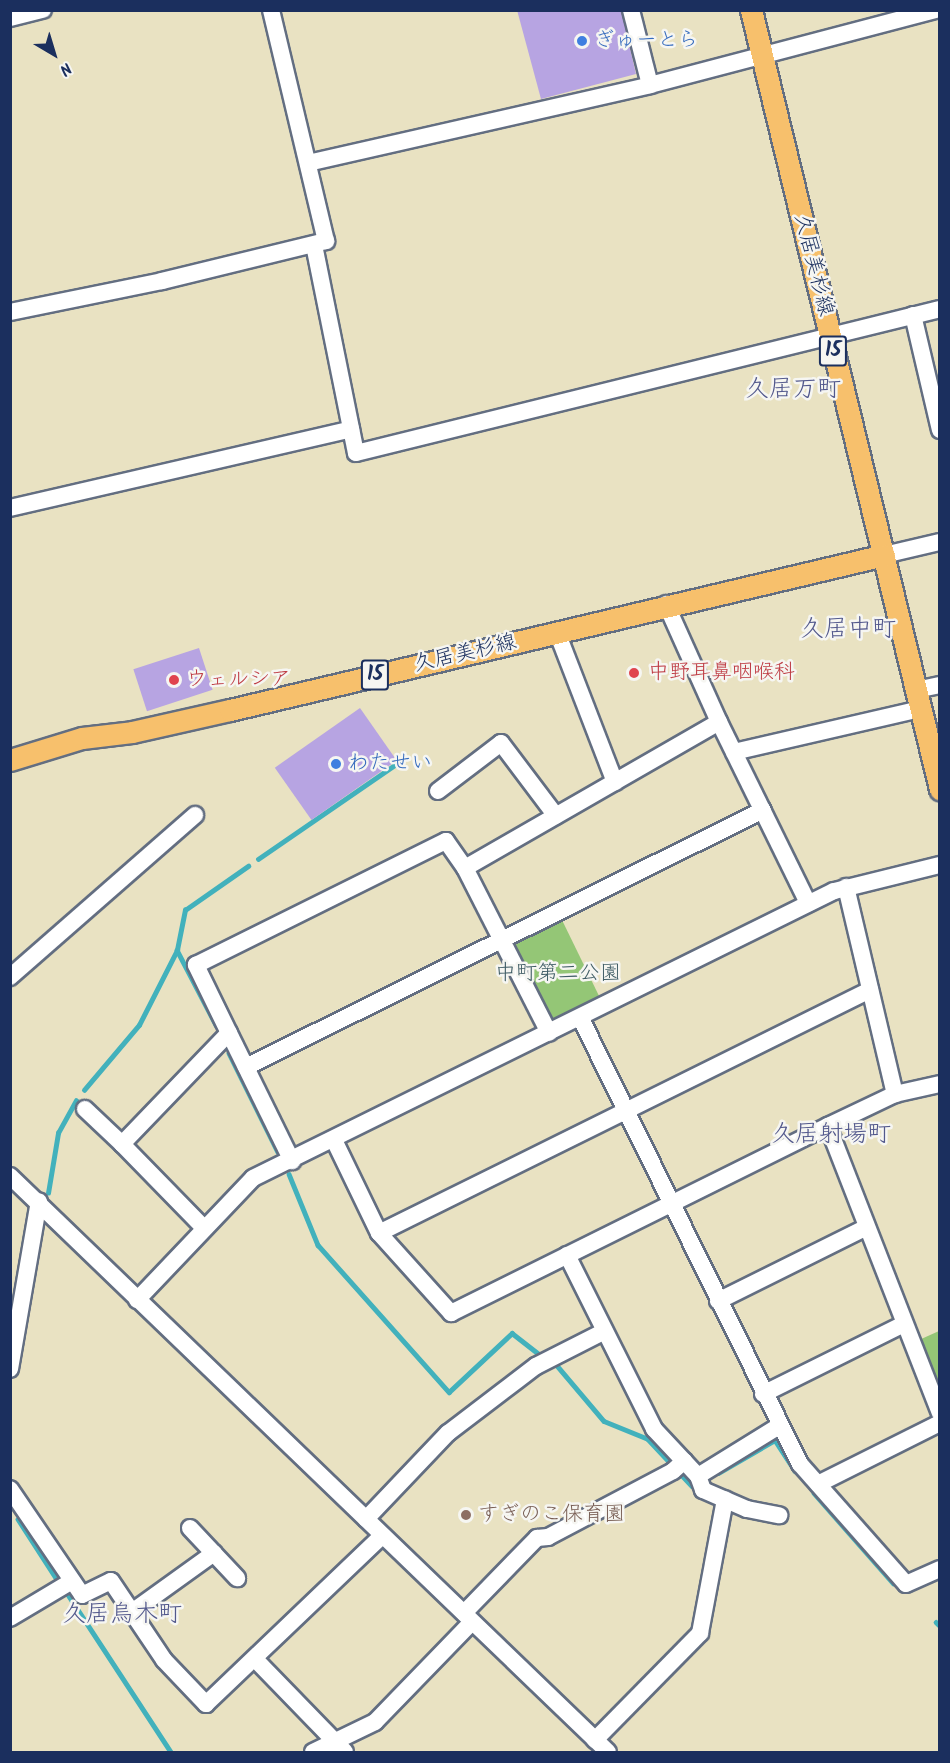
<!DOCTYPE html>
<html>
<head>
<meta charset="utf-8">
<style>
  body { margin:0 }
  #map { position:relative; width:950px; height:1763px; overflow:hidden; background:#e9e2c2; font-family:Kalam,"Klee One",sans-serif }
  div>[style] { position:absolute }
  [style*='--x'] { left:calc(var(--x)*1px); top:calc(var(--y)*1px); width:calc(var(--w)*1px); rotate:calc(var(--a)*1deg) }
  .green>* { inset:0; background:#94c676 }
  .stream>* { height:4.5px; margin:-2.25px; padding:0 2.25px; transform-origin:2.25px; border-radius:2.25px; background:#42b1bc }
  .building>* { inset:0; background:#b7a4e2; transform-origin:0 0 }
  .roads { filter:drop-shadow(2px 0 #636e81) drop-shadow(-2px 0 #636e81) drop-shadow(0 2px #636e81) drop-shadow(0 -2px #636e81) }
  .minor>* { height:16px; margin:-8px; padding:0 8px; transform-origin:8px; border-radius:8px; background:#fff }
  .major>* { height:21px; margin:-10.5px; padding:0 10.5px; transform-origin:10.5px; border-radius:10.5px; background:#f7c06c }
  .dots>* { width:16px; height:16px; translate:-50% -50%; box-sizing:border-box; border:3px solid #f6f6f2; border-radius:50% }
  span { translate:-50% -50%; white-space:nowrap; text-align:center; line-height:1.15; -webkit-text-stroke:5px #f6f6f2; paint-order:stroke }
  .shield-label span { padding:2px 4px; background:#f6f6f2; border:2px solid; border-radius:4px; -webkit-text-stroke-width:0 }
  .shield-label { font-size:20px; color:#1b2f5e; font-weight:700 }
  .shop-label { font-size:21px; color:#366cbe }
  .left { translate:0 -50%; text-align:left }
  .street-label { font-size:21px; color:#1b2f5e }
  .health-label { font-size:21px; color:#be3a42 }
  .park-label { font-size:21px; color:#3f5c65 }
  .education-label { font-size:21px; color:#785e54 }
  .quarter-label { font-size:24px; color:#52588c }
  .frame { position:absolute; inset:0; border:12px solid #1b2f5e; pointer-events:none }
  .north { position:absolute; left:24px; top:24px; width:60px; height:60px; -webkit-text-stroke:4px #f6f6f2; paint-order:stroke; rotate:142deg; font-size:16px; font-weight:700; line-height:24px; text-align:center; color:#1b2f5e }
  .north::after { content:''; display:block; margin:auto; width:21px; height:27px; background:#1b2f5e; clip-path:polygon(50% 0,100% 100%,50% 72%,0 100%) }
</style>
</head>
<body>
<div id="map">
  <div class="green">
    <i style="clip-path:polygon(561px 918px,601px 1000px,557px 1022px,550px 1020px,514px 948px,516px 941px)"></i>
    <i style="clip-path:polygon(939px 1331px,939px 1393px,919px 1340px)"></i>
  </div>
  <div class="stream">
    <i style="--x:258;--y:859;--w:168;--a:-34.5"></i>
    <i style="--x:177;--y:950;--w:85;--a:62.5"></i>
    <i style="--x:229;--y:1053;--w:110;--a:63.7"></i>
    <i style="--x:84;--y:1090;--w:85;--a:-49.8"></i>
    <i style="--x:139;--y:1025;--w:84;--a:-63.1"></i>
    <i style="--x:177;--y:950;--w:41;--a:-78.7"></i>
    <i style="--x:185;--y:910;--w:77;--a:-34.9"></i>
    <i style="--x:289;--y:1174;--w:77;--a:67.8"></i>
    <i style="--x:318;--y:1245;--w:197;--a:48.3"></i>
    <i style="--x:449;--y:1392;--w:86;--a:-43.1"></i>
    <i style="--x:512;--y:1333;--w:41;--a:38"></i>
    <i style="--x:48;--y:1193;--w:61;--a:-80.5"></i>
    <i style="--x:58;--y:1133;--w:37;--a:-61"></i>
    <i style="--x:554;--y:1362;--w:77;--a:49.7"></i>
    <i style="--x:604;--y:1421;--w:48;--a:22.2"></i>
    <i style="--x:648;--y:1439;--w:64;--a:46.9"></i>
    <i style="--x:718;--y:1473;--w:66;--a:-30.1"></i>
    <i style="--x:775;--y:1440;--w:37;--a:57"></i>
    <i style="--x:814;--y:1493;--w:120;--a:48.7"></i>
    <i style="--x:18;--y:1519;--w:74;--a:57.2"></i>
    <i style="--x:67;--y:1593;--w:190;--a:56.8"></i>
    <i style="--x:936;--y:1622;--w:6;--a:45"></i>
  </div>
  <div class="building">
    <i style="clip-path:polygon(517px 10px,621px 10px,636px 74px,541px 99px)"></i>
    <i style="left:199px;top:648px;width:44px;height:69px;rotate:72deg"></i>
    <i style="left:360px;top:708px;width:64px;height:104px;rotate:55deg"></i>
  </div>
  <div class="roads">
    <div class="minor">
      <i style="--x:631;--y:10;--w:77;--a:75.8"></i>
      <i style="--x:10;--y:18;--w:34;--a:-14"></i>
      <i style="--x:308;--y:163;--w:351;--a:-12.8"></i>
      <i style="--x:650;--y:85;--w:296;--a:-14.7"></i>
      <i style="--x:314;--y:245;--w:212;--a:78.6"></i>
      <i style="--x:356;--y:453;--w:601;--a:-13.85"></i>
      <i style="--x:10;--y:312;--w:155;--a:-11.5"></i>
      <i style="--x:162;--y:281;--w:169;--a:-13.7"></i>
      <i style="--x:326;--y:241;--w:237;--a:-103.4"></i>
      <i style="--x:913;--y:315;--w:118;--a:76.8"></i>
      <i style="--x:10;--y:508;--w:350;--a:-13"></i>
      <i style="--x:884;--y:555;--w:57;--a:-13.1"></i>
      <i style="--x:666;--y:604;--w:129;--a:65.8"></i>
      <i style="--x:719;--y:722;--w:202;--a:63.8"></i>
      <i style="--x:557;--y:632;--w:161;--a:68.9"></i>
      <i style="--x:916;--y:690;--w:25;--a:-12"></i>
      <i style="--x:734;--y:752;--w:191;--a:-13"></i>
      <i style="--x:438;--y:791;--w:79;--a:-37.3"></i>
      <i style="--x:501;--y:743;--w:91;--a:53"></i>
      <i style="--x:465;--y:868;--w:293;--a:-29.9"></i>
      <i style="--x:846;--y:887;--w:213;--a:76.7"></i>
      <i style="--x:10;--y:977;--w:246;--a:-41.2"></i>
      <i style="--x:580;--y:1017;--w:498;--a:63.8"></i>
      <i style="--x:800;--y:1464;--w:160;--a:48.5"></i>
      <i style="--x:906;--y:1584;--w:37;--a:-24"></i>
      <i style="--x:229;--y:1033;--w:143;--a:63.8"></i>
      <i style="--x:246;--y:1067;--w:577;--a:-26.43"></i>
      <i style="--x:85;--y:1109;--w:51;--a:43.4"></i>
      <i style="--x:828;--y:1126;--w:308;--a:68.7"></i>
      <i style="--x:334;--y:1140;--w:103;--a:64.2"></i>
      <i style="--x:379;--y:1233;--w:108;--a:48"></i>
      <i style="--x:451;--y:1313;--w:421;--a:-26.4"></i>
      <i style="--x:828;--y:1126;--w:74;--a:-25.5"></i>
      <i style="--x:895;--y:1094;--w:46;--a:-12.5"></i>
      <i style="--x:10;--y:1176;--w:830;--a:43.93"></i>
      <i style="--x:203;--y:1227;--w:116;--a:-134.3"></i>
      <i style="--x:122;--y:1144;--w:154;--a:-46.1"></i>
      <i style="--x:229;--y:1033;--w:76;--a:-115.9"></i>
      <i style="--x:196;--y:965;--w:279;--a:-26.4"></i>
      <i style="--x:446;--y:841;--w:33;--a:55"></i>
      <i style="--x:465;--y:868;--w:185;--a:63"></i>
      <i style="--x:379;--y:1233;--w:548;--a:-26.33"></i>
      <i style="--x:567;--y:1255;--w:195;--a:63.4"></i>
      <i style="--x:654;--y:1429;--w:64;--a:46.9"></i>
      <i style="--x:698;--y:1476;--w:15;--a:70"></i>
      <i style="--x:703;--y:1490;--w:48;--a:23.4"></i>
      <i style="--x:747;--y:1509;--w:33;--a:11"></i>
      <i style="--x:137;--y:1300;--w:168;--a:-46.4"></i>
      <i style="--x:253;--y:1178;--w:648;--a:-26.29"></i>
      <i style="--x:834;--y:891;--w:109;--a:-13.8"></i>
      <i style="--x:718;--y:1301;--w:166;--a:-26.4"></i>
      <i style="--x:10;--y:1369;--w:170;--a:-80.2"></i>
      <i style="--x:763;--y:1394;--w:157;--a:-26.4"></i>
      <i style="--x:698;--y:1476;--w:95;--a:-31.7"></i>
      <i style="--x:818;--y:1484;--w:136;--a:-26.6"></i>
      <i style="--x:10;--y:1489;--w:128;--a:55.8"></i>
      <i style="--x:82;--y:1595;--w:32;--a:-26"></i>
      <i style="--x:111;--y:1581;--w:95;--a:56.1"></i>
      <i style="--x:164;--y:1660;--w:61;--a:46.3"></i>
      <i style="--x:206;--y:1704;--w:243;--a:-43.7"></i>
      <i style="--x:366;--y:1519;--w:119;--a:-46.4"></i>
      <i style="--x:448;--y:1433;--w:111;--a:-37.3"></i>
      <i style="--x:536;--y:1366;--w:77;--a:-26.9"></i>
      <i style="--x:190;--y:1528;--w:69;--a:46.8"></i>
      <i style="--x:132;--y:1612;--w:101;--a:-35.7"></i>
      <i style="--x:464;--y:1613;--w:105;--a:-45.8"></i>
      <i style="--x:537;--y:1538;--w:11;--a:-5"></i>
      <i style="--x:548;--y:1537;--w:141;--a:-27.8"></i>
      <i style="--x:673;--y:1471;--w:15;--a:-42"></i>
      <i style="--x:10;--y:1618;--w:72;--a:-30.8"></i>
      <i style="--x:255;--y:1659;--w:129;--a:45.9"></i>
      <i style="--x:595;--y:1740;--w:150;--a:-45.5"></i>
      <i style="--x:700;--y:1633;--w:136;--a:-79.4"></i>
      <i style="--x:313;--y:1752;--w:69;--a:-25.8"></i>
      <i style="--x:375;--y:1722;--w:139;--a:-45.9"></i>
    </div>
    <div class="major">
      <i style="--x:751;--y:10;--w:802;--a:76.36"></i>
      <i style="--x:10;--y:760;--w:75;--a:-17"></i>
      <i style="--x:82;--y:738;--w:50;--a:-6.8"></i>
      <i style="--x:132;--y:732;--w:100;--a:-12.7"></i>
      <i style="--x:230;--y:710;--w:672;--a:-13.33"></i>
    </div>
  </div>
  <div class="dots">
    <i style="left:582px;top:41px;background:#3f7fe0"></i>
    <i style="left:634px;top:673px;background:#e0444e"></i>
    <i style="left:174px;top:680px;background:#e0444e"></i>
    <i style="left:336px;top:764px;background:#3f7fe0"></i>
    <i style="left:466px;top:1515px;background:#8d6e63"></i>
  </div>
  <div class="shield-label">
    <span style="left:833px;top:351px">15</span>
    <span style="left:375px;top:675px">15</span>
  </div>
  <div class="shop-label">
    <span class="left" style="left:594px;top:41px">ぎゅーとら</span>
    <span class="left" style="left:348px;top:764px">わたせい</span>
  </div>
  <div class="street-label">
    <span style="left:813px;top:265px;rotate:76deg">久居美杉線</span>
    <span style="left:465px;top:654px;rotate:-13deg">久居美杉線</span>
  </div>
  <div class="health-label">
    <span class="left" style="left:648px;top:673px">中野耳鼻咽喉科</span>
    <span class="left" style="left:186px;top:680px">ウェルシア</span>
  </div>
  <div class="park-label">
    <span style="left:558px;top:974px">中町第二公園</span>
  </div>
  <div class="education-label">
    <span class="left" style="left:478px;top:1515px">すぎのこ保育園</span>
  </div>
  <div class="quarter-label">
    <span style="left:793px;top:390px">久居万町</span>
    <span style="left:848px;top:630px">久居中町</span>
    <span style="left:831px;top:1135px">久居射場町</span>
    <span style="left:122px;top:1615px">久居烏木町</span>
  </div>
  <div class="frame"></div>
  <div class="north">N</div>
</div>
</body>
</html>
